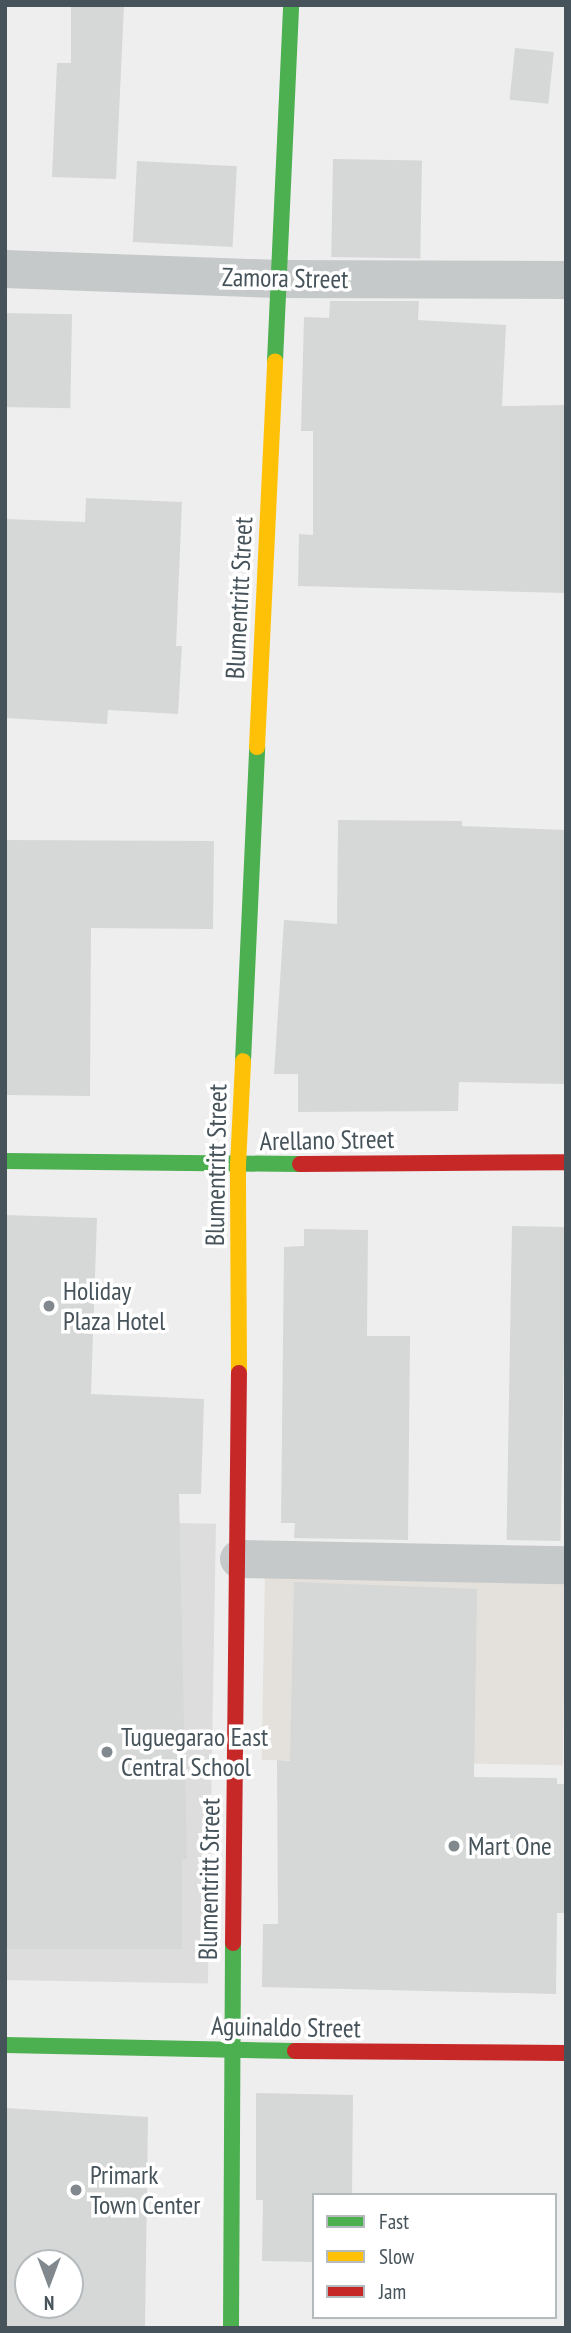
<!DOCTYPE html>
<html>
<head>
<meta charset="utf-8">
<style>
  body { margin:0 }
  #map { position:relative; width:571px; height:2333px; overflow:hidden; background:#efeeee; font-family:"PT Sans Narrow",sans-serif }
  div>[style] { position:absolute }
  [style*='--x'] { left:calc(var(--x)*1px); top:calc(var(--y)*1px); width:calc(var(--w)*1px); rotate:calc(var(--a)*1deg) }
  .commercial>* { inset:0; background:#e4e1dc; transform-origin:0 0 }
  .education>* { inset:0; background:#ddddde; transform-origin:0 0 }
  .building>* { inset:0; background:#d6d7d7; transform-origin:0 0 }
  .street>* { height:38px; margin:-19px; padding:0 19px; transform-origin:19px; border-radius:19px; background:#c6c9ca }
  .fast>* { height:16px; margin:-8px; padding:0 8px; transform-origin:8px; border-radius:8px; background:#4caf50 }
  .slow>* { height:16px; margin:-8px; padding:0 8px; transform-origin:8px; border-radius:8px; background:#ffc107 }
  .jam>* { height:16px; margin:-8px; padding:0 8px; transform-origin:8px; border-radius:8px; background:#c62828 }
  .dots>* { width:19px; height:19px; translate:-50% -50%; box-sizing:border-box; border:4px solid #fff; border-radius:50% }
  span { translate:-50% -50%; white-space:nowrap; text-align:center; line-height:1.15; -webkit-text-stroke:7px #fff; paint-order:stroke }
  .street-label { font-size:26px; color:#46535a }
  .poi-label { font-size:26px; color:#46535a }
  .left { translate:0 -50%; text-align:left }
  .frame { position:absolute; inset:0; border:7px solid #46535a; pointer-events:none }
  .legend { position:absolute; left:312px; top:2193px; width:245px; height:126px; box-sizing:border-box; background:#fff; border:2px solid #b5babd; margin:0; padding:9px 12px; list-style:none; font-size:21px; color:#46535a }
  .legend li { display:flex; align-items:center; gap:14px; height:35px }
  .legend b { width:35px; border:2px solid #b5babd }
  .north { position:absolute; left:14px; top:2249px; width:70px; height:70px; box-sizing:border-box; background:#fff; border:2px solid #b5babd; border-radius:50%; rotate:180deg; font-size:19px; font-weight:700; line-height:28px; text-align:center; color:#46535a }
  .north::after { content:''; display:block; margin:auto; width:24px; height:32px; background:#81898e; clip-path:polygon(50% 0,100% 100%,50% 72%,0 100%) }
</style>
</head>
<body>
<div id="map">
  <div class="commercial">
    <i style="left:265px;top:1570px;width:301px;height:190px;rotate:1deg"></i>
  </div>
  <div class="education">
    <i style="left:5px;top:1520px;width:211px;height:460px;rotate:1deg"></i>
  </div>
  <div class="building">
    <i style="clip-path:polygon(71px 5px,124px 5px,116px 179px,52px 177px,57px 63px,71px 63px)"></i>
    <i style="left:515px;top:48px;width:39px;height:52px;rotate:6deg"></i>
    <i style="left:333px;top:159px;width:89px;height:98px;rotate:1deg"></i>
    <i style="left:137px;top:161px;width:100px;height:81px;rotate:3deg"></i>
    <i style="clip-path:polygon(330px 301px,419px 301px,418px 320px,506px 325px,502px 406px,566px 405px,566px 593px,298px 586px,299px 534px,313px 535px,313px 431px,301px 431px,304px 317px,329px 318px)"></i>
    <i style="left:5px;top:313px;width:67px;height:94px;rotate:1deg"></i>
    <i style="clip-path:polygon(86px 498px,182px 502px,176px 646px,182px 646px,178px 714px,108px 710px,107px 724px,5px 718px,5px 519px,85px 522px)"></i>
    <i style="clip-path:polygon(338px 820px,462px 821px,462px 826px,566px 830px,566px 1084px,459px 1082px,458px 1111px,298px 1112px,298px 1074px,274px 1074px,284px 920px,337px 924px)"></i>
    <i style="clip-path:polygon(5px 840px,214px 841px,213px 929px,91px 928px,90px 1096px,5px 1095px)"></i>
    <i style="clip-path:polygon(5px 1215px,97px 1218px,91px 1394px,204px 1399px,201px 1494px,179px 1494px,187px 1859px,182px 1859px,182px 1949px,5px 1949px)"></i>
    <i style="left:512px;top:1226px;width:54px;height:314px;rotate:1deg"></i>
    <i style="clip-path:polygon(304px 1229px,368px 1230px,367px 1336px,410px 1336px,408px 1540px,294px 1538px,295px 1523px,281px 1523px,284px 1247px,304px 1246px)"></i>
    <i style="clip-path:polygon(294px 1582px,477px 1589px,474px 1777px,557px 1778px,557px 1784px,566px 1784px,566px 1913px,557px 1913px,556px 1994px,262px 1987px,263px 1924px,278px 1924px,277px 1760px,290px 1761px)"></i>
    <i style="clip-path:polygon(256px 2093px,353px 2095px,352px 2195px,314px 2195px,314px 2262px,262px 2261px,263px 2200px,256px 2200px)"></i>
    <i style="clip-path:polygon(evenodd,5px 2108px,148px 2117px,145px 2328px,5px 2328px,5px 2108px,28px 2263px,70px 2263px,70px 2305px,28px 2305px,28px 2263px)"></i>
  </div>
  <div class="street">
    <i style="--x:5;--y:269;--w:273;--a:2.1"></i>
    <i style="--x:278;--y:279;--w:288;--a:0.2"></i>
    <i style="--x:239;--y:1559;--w:327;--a:1.1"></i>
  </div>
  <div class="fast">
    <i style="--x:275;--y:361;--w:356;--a:-87.4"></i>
    <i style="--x:243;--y:1061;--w:314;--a:-87.4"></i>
    <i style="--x:5;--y:1161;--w:295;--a:0.6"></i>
    <i style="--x:5;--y:2045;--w:290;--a:1.2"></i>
    <i style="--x:231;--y:2328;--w:385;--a:-89.7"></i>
  </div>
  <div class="slow">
    <i style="--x:257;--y:747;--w:386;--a:-87.3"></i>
    <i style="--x:239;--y:1373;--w:208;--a:-90.3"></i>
    <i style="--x:238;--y:1165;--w:104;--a:-87.2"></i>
  </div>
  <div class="jam">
    <i style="--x:300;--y:1164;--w:266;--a:-0.4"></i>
    <i style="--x:233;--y:1943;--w:570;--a:-89.4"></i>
    <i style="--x:295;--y:2051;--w:271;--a:0.4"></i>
  </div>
  <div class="dots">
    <i style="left:49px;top:1306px;background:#81898e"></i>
    <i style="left:107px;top:1752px;background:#81898e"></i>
    <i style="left:454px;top:1846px;background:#81898e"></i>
    <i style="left:76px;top:2190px;background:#81898e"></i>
  </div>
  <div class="street-label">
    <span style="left:285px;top:278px;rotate:1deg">Zamora Street</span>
    <span style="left:239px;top:598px;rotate:-87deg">Blumentritt Street</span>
    <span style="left:327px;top:1140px;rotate:-1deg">Arellano Street</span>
    <span style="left:216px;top:1165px;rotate:-89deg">Blumentritt Street</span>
    <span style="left:209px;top:1879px;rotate:-89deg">Blumentritt Street</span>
    <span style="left:286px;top:2027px;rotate:1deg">Aguinaldo Street</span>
  </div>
  <div class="poi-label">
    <span class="left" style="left:63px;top:1306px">Holiday<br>Plaza Hotel</span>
    <span class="left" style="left:121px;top:1752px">Tuguegarao East<br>Central School</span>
    <span class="left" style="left:468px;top:1846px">Mart One</span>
    <span class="left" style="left:90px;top:2190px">Primark<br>Town Center</span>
  </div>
  <div class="frame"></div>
  <ul class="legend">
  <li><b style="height:9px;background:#4caf50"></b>Fast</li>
  <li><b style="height:9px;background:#ffc107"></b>Slow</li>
  <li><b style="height:9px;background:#c62828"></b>Jam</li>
  </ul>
  <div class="north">N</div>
</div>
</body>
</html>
